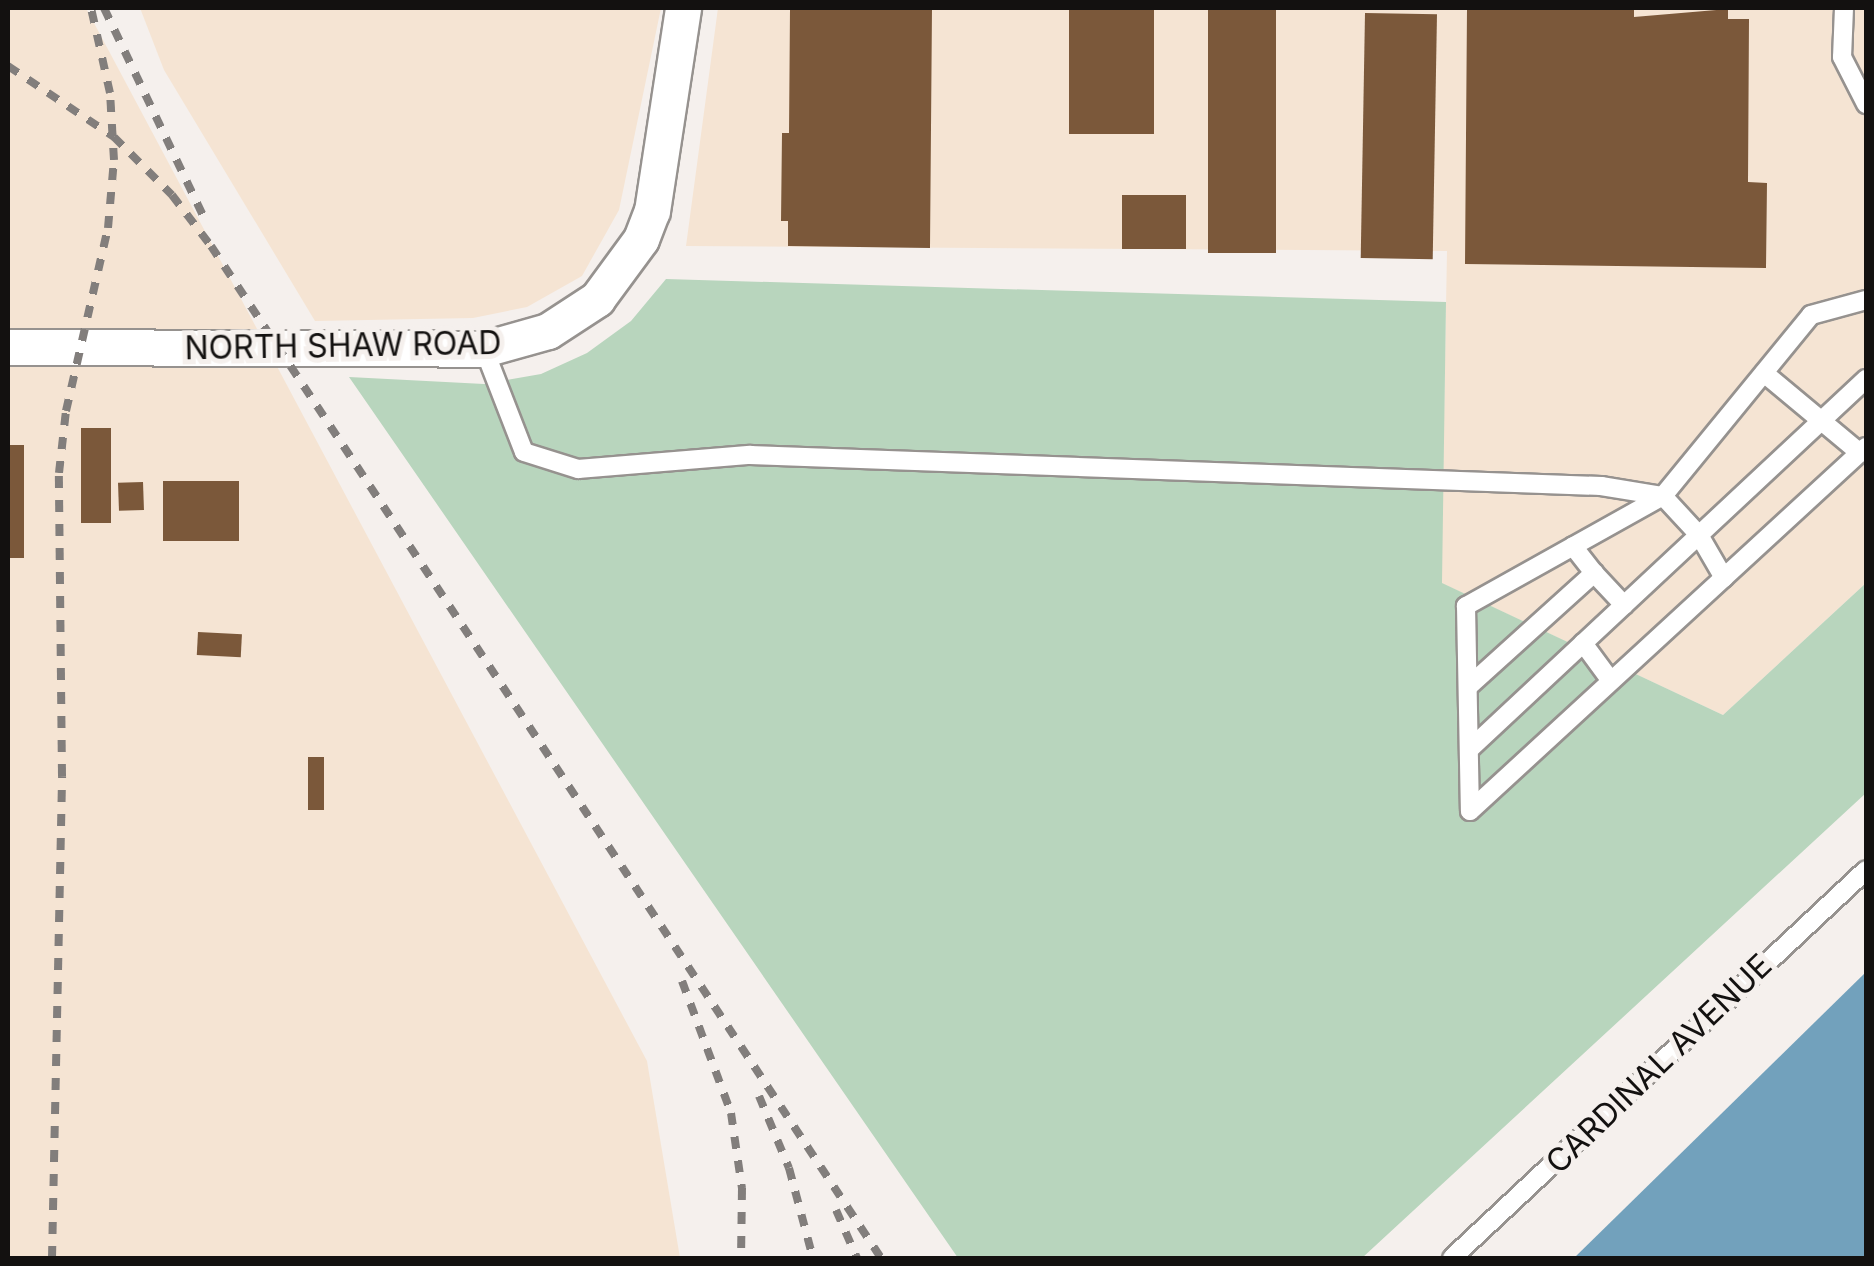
<!DOCTYPE html>
<html>
<head>
<meta charset="utf-8">
<style>
  body { margin:0 }
  #map { position:relative; width:1874px; height:1266px; overflow:hidden; background:#f5f0ed; font-family:Inter,sans-serif }
  div>[style] { position:absolute }
  [style*='--x'] { left:calc(var(--x)*1px); top:calc(var(--y)*1px); width:calc(var(--w)*1px); rotate:calc(var(--a)*1deg) }
  .industrial>* { inset:0; background:#f5e4d3 }
  .green>* { inset:0; background:#b8d5bd }
  .water>* { inset:0; background:#72a1bc }
  .building>* { inset:0; background:#7b583a; transform-origin:0 0 }
  .roads { filter:drop-shadow(2px 0 #96928f) drop-shadow(-2px 0 #96928f) drop-shadow(0 2px #96928f) drop-shadow(0 -2px #96928f) }
  .lane>* { height:18px; margin:-9px; padding:0 9px; transform-origin:9px; border-radius:9px; background:#fff }
  .street>* { height:35px; margin:-17.5px; padding:0 17.5px; transform-origin:17.5px; border-radius:17.5px; background:#fff }
  .rail>* { height:8px; margin-top:-4px; transform-origin:0; background:repeating-linear-gradient(90deg,#827e7c 0 12px,transparent 0 24px) }
  span { translate:-50% -50%; white-space:nowrap; text-align:center; line-height:1.15; -webkit-text-stroke:10px #f5f0ed; paint-order:stroke }
  .street-label { font-size:32px; color:#131110 }
  .frame { position:absolute; inset:0; border:10px solid #131110; pointer-events:none }
</style>
</head>
<body>
<div id="map">
  <div class="industrial">
    <i style="clip-path:polygon(8px 8px,86px 8px,647px 1061px,680px 1258px,8px 1258px)"></i>
    <i style="clip-path:polygon(140px 8px,661px 8px,619px 210px,582px 276px,527px 307px,473px 318px,315px 321px,164px 70px)"></i>
    <i style="clip-path:polygon(718px 8px,1866px 8px,1866px 583px,1723px 715px,1441px 583px,1447px 251px,686px 246px)"></i>
  </div>
  <div class="green">
    <i style="clip-path:polygon(666px 279px,1446px 302px,1442px 583px,1723px 715px,1866px 583px,1866px 793px,1362px 1258px,958px 1258px,349px 377px,484px 384px,541px 374px,587px 353px,631px 321px)"></i>
  </div>
  <div class="water">
    <i style="clip-path:polygon(1866px 972px,1866px 1258px,1574px 1258px)"></i>
  </div>
  <div class="building">
    <i style="clip-path:polygon(790px 8px,932px 8px,930px 248px,788px 246px,788px 221px,781px 221px,782px 133px,789px 133px)"></i>
    <i style="left:1069px;top:8px;width:85px;height:126px"></i>
    <i style="left:1208px;top:8px;width:68px;height:245px"></i>
    <i style="clip-path:polygon(1467px 8px,1634px 8px,1634px 17px,1728px 9px,1728px 19px,1749px 19px,1748px 182px,1767px 183px,1766px 268px,1465px 264px)"></i>
    <i style="left:1365px;top:13px;width:72px;height:245px;rotate:1deg"></i>
    <i style="left:1122px;top:195px;width:64px;height:54px"></i>
    <i style="left:81px;top:428px;width:30px;height:95px"></i>
    <i style="left:8px;top:445px;width:16px;height:113px"></i>
    <i style="left:163px;top:481px;width:76px;height:60px"></i>
    <i style="left:143px;top:482px;width:28px;height:25px;rotate:88deg"></i>
    <i style="left:198px;top:632px;width:44px;height:23px;rotate:3deg"></i>
    <i style="left:308px;top:757px;width:16px;height:53px"></i>
  </div>
  <div class="roads">
    <div class="lane">
      <i style="--x:1844;--y:8;--w:49;--a:92.3"></i>
      <i style="--x:1842;--y:57;--w:53;--a:62.9"></i>
      <i style="--x:484;--y:349;--w:110;--a:68.8"></i>
      <i style="--x:524;--y:452;--w:57;--a:17.5"></i>
      <i style="--x:578;--y:469;--w:173;--a:-4.7"></i>
      <i style="--x:750;--y:455;--w:852;--a:2.09"></i>
      <i style="--x:1601;--y:486;--w:63;--a:9.2"></i>
      <i style="--x:1663;--y:496;--w:226;--a:150.8"></i>
      <i style="--x:1466;--y:606;--w:205;--a:88.9"></i>
      <i style="--x:1470;--y:811;--w:538;--a:-42.59"></i>
      <i style="--x:1764;--y:373;--w:125;--a:39.8"></i>
      <i style="--x:1594;--y:573;--w:44;--a:46.8"></i>
      <i style="--x:1724;--y:578;--w:50;--a:-120.2"></i>
      <i style="--x:1699;--y:535;--w:53;--a:-132.7"></i>
      <i style="--x:1663;--y:496;--w:234;--a:-50.7"></i>
      <i style="--x:1811;--y:315;--w:57;--a:-15.3"></i>
      <i style="--x:1583;--y:643;--w:47;--a:53.6"></i>
      <i style="--x:1469;--y:686;--w:169;--a:-42.1"></i>
      <i style="--x:1594;--y:573;--w:34;--a:-128"></i>
      <i style="--x:1472;--y:747;--w:539;--a:-43.05"></i>
      <i style="--x:1452;--y:1258;--w:567;--a:-43.14"></i>
    </div>
    <div class="street">
      <i style="--x:8;--y:347;--w:476;--a:0.2"></i>
      <i style="--x:484;--y:349;--w:66;--a:-15.7"></i>
      <i style="--x:548;--y:331;--w:59;--a:-33.1"></i>
      <i style="--x:597;--y:299;--w:74;--a:-53.7"></i>
      <i style="--x:641;--y:239;--w:30;--a:-69"></i>
      <i style="--x:652;--y:211;--w:205;--a:-81.3"></i>
    </div>
  </div>
  <div class="rail">
    <i style="--x:104;--y:8;--w:233;--a:64.5"></i>
    <i style="--x:8;--y:66;--w:128;--a:33.8"></i>
    <i style="--x:114;--y:137;--w:82;--a:45"></i>
    <i style="--x:172;--y:195;--w:64;--a:52.6"></i>
    <i style="--x:211;--y:246;--w:1214;--a:56.49"></i>
    <i style="--x:682;--y:981;--w:141;--a:69.6"></i>
    <i style="--x:731;--y:1113;--w:76;--a:81.7"></i>
    <i style="--x:742;--y:1188;--w:70;--a:90.8"></i>
    <i style="--x:759;--y:1096;--w:78;--a:67.4"></i>
    <i style="--x:789;--y:1168;--w:93;--a:75.1"></i>
    <i style="--x:836;--y:1210;--w:52;--a:66.4"></i>
    <i style="--x:52;--y:1258;--w:482;--a:-88.8"></i>
    <i style="--x:62;--y:776;--w:303;--a:-90.6"></i>
    <i style="--x:59;--y:473;--w:62;--a:-83.6"></i>
    <i style="--x:66;--y:411;--w:188;--a:-77.1"></i>
    <i style="--x:108;--y:228;--w:68;--a:-85"></i>
    <i style="--x:114;--y:160;--w:67;--a:-93.4"></i>
    <i style="--x:110;--y:93;--w:87;--a:-102.6"></i>
  </div>
  <div class="street-label">
    <span style="left:343px;top:346px;rotate:-1deg">NORTH SHAW ROAD</span>
    <span style="left:1659px;top:1064px;rotate:-44deg">CARDINAL AVENUE</span>
  </div>
  <div class="frame"></div>
</div>
</body>
</html>
